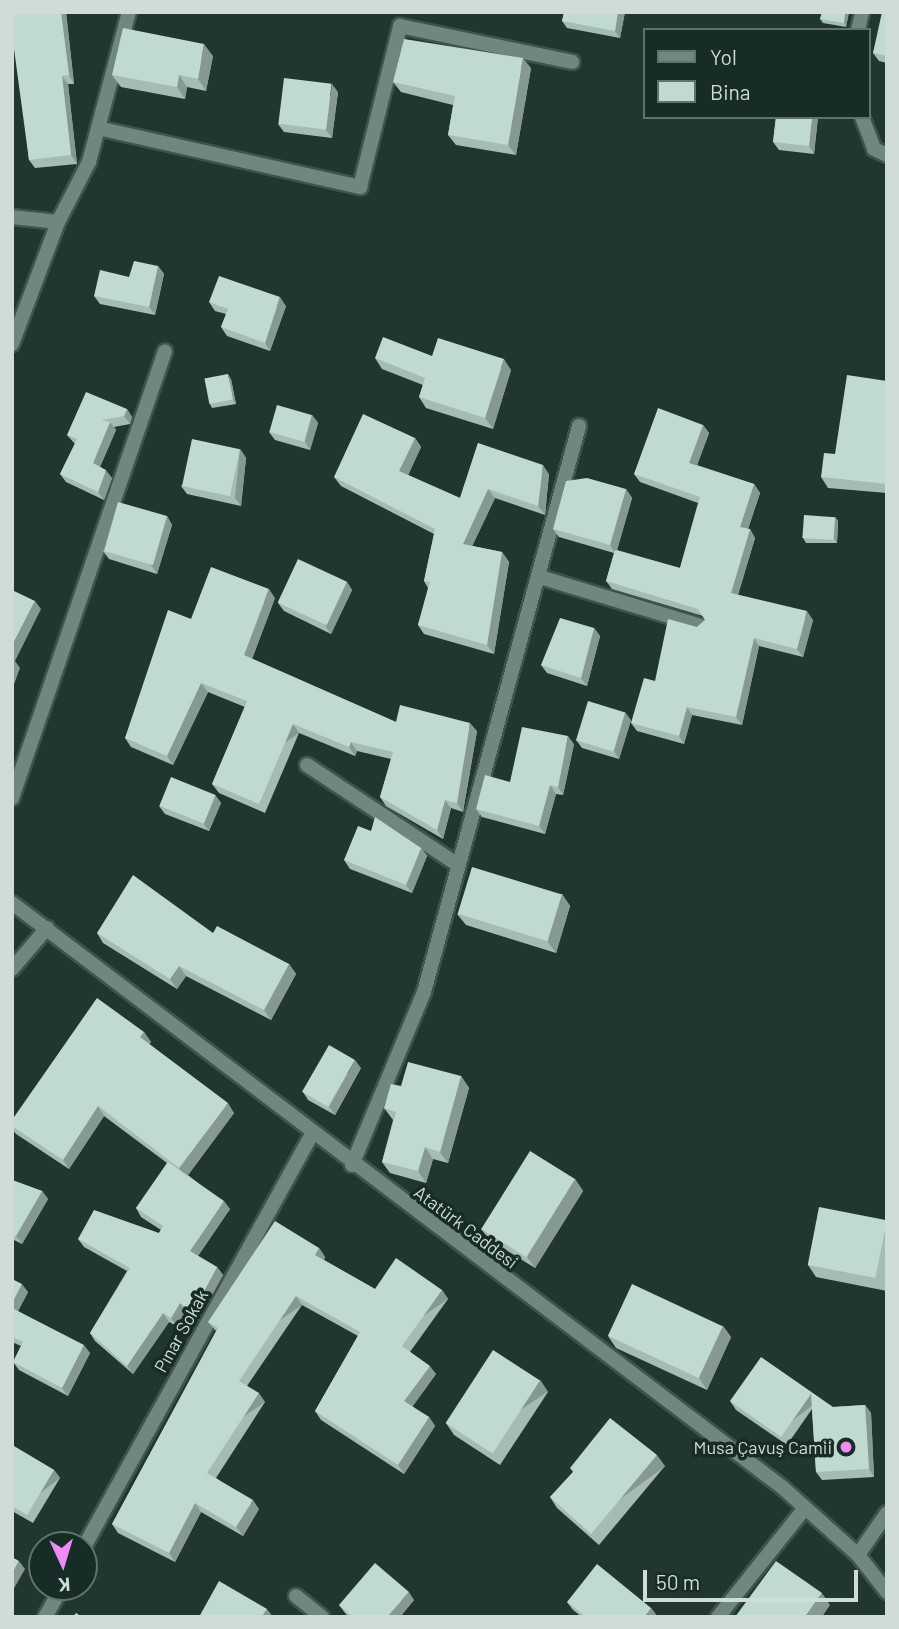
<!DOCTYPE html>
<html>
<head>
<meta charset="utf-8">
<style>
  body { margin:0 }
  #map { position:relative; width:899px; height:1629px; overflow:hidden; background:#213630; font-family:Barlow,sans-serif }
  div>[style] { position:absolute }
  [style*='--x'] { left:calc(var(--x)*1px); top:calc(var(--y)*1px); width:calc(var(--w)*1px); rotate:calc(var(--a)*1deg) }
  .roads { filter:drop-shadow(2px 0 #41524e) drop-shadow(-2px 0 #41524e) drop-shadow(0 2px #41524e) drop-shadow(0 -2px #41524e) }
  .street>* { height:14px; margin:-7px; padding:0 7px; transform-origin:7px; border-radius:7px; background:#708780 }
  .wall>* { inset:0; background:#a5bbb4 }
  .shaded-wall>* { inset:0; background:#869892; transform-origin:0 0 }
  .building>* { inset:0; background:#c0d9d1; transform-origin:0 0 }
  .dots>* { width:19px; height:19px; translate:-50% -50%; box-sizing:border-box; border:4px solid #172c26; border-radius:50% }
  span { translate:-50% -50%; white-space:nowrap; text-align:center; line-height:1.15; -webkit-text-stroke:7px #172c26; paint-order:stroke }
  .street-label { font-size:18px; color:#d0dcd8 }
  .poi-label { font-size:18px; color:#d0dcd8 }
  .right { translate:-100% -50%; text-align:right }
  .frame { position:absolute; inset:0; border:14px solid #d0dcd8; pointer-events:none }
  .legend { position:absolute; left:643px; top:28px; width:228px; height:91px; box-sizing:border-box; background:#172c26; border:2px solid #61726d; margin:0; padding:9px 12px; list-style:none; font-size:21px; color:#d0dcd8 }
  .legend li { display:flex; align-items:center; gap:14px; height:35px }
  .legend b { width:35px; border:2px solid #61726d }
  .north { position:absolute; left:28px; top:1531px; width:70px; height:70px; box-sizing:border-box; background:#172c26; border:2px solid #61726d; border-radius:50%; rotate:176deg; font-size:19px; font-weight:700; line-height:28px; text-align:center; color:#d0dcd8 }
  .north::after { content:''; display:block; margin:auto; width:24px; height:32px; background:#ef8bf7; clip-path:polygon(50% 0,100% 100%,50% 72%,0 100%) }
  .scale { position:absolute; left:643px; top:1570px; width:215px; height:32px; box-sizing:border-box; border:4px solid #d0dcd8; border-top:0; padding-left:9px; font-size:21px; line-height:24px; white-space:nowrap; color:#d0dcd8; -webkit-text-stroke:5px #172c26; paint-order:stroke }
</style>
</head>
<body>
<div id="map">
  <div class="roads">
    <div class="street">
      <i style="--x:858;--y:30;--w:18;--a:-77"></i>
      <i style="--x:862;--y:117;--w:34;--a:69"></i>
      <i style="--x:874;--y:149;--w:14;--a:25"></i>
      <i style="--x:98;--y:128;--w:269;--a:12.7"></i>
      <i style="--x:360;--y:187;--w:166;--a:-76"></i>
      <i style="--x:400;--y:26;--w:176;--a:11.8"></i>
      <i style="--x:12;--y:217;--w:46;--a:6.2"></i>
      <i style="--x:12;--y:344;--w:130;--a:-69.3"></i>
      <i style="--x:58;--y:222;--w:68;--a:-62.7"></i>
      <i style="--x:89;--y:162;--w:155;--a:-75.1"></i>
      <i style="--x:540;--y:577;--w:168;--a:16.9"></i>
      <i style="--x:307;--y:765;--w:181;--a:33.5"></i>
      <i style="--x:12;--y:798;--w:472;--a:-71.1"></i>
      <i style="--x:12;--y:903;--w:966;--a:37.18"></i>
      <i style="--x:782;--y:1487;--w:102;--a:41.8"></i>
      <i style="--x:858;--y:1555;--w:47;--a:51.9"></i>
      <i style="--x:12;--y:969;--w:54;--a:-49.5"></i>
      <i style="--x:352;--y:1165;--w:187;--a:-67.4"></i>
      <i style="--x:424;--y:992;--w:587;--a:-74.68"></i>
      <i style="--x:84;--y:1547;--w:472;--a:-61.1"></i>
      <i style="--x:858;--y:1555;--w:51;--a:-55.4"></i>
      <i style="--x:296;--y:1596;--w:33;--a:39"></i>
      <i style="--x:45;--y:1617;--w:34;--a:-60"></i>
      <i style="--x:718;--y:1617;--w:139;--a:-51.4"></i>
    </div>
  </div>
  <div class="wall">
    <i style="clip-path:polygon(12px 12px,66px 12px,74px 84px,68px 84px,77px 164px,35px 168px,29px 160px)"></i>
    <i style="clip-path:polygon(559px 12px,625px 12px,620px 38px,567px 28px,562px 21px,564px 13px)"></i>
    <i style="clip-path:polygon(822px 12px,849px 12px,846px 27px,823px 23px,820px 19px)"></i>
    <i style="clip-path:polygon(887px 12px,887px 63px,879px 61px,873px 53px)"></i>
    <i style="clip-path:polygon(213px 56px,206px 91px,187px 87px,185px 99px,121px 87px,112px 75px)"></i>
    <i style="clip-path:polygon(531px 68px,516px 155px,456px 145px,448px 135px,453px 105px,401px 92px,393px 82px)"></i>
    <i style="clip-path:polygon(338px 92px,332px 138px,284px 132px,278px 124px)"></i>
    <i style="clip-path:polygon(776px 117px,818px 117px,814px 154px,779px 150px,773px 142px)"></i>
    <i style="clip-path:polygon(158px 266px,164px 274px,155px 315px,100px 304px,94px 296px,129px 277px)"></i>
    <i style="clip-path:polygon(209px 302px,286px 306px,270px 351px,227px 336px,221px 327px,226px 314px,215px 311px)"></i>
    <i style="clip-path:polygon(432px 356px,511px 370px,493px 429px,426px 408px,419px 397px,423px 385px,382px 369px,375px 358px)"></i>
    <i style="clip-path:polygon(231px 379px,236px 404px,212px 408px,210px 404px)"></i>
    <i style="clip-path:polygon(887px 381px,887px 493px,828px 488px,821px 477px,835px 454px)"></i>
    <i style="clip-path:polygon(127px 409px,132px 417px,130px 424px,114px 427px,116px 430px,100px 467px,112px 478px,104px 500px,66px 482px,60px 474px,75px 444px,67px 435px)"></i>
    <i style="clip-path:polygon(312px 415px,318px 423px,310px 450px,275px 440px,269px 432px)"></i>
    <i style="clip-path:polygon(703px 425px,709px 433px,697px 465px,754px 484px,760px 493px,748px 529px,750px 529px,755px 538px,738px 595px,813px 620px,803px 657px,759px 646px,742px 725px,692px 715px,684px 744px,637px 731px,631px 723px,655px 681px,697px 627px,705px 620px,703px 616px,612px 589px,606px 581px,614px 553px,559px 537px,553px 529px,626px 489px,632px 498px,617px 550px,680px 568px,698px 503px,640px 482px,634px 474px)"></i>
    <i style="clip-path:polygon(415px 438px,421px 447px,408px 475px,460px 498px,478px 443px,549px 474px,545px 515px,495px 498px,472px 546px,502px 552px,509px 562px,494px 654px,424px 634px,418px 625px,428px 588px,424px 581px,434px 534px,341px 486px,334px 477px)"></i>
    <i style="clip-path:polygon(240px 449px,246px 458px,241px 506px,187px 494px,181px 486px)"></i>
    <i style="clip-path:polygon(167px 516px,172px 525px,157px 574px,109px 559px,103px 551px)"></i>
    <i style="clip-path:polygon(835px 517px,838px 521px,837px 543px,806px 543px,803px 538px)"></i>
    <i style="clip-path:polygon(347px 582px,352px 590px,331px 634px,284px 611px,278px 603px)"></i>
    <i style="clip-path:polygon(275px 598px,252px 659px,396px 722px,477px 731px,463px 812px,451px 808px,443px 839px,386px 806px,380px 797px,391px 759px,357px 751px,355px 756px,299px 733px,265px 813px,219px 793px,212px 784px,245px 707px,208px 692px,173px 765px,131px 747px,125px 738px,191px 619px)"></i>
    <i style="clip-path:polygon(594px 628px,600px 636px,587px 686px,547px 673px,541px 665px)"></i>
    <i style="clip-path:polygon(631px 720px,619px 759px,582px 748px,576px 740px)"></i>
    <i style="clip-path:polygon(574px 744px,563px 795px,556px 794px,545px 834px,482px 817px,476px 809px,510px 782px)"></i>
    <i style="clip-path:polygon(215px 795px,221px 803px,209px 831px,165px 814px,159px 806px)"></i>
    <i style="clip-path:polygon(371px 831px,421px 848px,427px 856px,412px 893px,350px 869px,344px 860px)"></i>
    <i style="clip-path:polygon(562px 894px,570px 906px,556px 953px,466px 925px,457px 914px)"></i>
    <i style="clip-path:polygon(97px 933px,213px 933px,289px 964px,296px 974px,271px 1020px,186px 976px,177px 989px,103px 943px)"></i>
    <i style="clip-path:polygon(144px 1032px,151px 1042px,149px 1044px,234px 1113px,188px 1175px,230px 1209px,198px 1256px,217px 1267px,223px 1275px,198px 1320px,186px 1311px,177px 1326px,169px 1322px,133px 1374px,95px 1341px,90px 1333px,127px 1271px,84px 1247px,78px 1239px,159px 1233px,161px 1230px,141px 1217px,136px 1208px,167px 1163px,104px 1116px,69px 1169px,16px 1134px,12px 1129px,12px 1120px)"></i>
    <i style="clip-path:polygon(361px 1068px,335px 1115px,308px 1100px,303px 1092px)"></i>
    <i style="clip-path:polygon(461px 1076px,469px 1088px,448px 1163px,433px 1159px,426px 1183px,390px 1173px,382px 1162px,393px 1120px,384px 1108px,401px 1086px)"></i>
    <i style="clip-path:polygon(575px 1179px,583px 1191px,535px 1268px,490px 1240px,481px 1229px)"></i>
    <i style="clip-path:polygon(12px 1180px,42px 1191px,48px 1199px,22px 1244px,12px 1239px)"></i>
    <i style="clip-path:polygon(887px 1220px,887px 1291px,816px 1277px,808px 1265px)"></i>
    <i style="clip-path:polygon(319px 1248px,325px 1257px,324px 1260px,375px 1289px,442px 1290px,448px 1299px,410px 1352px,436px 1374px,412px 1407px,429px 1417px,435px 1426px,404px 1474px,321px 1420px,315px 1411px,358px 1336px,302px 1305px,247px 1386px,265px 1402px,216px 1478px,259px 1509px,243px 1536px,201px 1512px,175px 1562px,118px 1533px,112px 1524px,216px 1331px,208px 1322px)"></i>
    <i style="clip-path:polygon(12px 1279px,28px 1292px,18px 1311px,90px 1353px,68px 1396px,19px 1370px,13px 1362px,21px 1346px,12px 1342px)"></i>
    <i style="clip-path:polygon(723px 1326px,731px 1337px,707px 1390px,616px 1348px,608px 1336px)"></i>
    <i style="clip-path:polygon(540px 1380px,548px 1392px,500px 1465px,454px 1435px,446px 1423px)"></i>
    <i style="clip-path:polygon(730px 1401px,833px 1407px,865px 1405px,871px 1413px,874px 1477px,822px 1480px,816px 1472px,812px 1409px,787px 1445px,736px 1410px)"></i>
    <i style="clip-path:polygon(12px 1445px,54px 1470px,60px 1478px,33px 1523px,12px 1511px)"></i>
    <i style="clip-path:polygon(665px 1466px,599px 1545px,557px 1508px,550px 1497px,573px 1472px,570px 1468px)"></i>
    <i style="clip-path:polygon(414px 1600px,400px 1617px,349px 1617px,345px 1613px,339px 1605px)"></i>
    <i style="clip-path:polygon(567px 1602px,651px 1608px,657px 1616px,582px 1617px,573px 1610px)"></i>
  </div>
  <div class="shaded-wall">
    <i style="clip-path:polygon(61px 12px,66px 12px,74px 84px,69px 75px)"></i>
    <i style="clip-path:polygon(618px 12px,625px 12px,620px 38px,615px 31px)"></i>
    <i style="clip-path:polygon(845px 12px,849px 12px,846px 27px,844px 23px)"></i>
    <i style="clip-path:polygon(204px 44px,213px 56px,206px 91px,198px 79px)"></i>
    <i style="clip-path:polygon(523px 58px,531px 68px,516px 155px,508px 145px)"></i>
    <i style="clip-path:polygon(179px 75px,187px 87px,185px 99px,177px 87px)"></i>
    <i style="clip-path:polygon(62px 76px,68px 84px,77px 164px,71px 155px)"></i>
    <i style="clip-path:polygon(332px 84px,338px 92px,332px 138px,326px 130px)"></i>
    <i style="clip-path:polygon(812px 117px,818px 117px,814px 154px,809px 146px)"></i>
    <i style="clip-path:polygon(158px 266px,164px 274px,155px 315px,149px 307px)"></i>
    <i style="clip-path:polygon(280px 297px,286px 306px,270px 351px,265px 343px)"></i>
    <i style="clip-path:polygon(504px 359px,511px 370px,493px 429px,485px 418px)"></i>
    <i style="clip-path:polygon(228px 374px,231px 379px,236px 404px,233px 400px)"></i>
    <i style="clip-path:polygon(127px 409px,132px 417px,130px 424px,124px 416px)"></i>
    <i style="clip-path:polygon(312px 415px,318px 423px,310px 450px,305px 442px)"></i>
    <i style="clip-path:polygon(110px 422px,116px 430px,98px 471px,93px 463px)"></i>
    <i style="clip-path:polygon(703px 425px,709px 433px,695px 471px,689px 463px)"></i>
    <i style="clip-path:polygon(415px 438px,421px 447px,406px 480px,399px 471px)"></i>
    <i style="clip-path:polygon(240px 449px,246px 458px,241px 506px,235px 498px)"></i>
    <i style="clip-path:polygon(543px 465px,549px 474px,545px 515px,538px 506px)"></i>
    <i style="clip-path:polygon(106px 470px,112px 478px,104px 500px,98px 492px)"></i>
    <i style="clip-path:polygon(754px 484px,760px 493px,746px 535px,740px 527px)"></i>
    <i style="clip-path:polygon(488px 489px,495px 498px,469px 553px,463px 544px)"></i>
    <i style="clip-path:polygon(626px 489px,632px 498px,616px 554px,610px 545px)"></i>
    <i style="clip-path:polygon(167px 516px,172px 525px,157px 574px,151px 565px)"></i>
    <i style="clip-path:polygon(835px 517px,838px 521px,837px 543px,834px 539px)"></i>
    <i style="clip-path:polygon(750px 529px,755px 538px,736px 601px,731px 593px)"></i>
    <i style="clip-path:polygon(502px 552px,509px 562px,494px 654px,487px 645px)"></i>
    <i style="clip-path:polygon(347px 582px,352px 590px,331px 634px,325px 626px)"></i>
    <i style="clip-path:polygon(269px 589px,275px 598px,250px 664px,244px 655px)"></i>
    <i style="clip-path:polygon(35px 601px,41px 609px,15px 661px,20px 668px,12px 690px,12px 646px)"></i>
    <i style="clip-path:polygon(807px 611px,813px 620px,803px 657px,797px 649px)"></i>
    <i style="clip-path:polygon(594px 628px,600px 636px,587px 686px,581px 678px)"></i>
    <i style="clip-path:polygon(754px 638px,759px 646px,742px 725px,736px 717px)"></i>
    <i style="clip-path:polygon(201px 683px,208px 692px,173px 765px,167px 756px)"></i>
    <i style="clip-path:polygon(687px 707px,692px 715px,684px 744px,679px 736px)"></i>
    <i style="clip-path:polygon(625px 712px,631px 720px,619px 759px,614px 751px)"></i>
    <i style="clip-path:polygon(470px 723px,477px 731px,463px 812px,457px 803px)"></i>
    <i style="left:293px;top:724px;width:11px;height:87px;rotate:56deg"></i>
    <i style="clip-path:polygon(568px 736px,574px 744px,563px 795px,558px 787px)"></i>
    <i style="clip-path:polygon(351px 742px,357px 751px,355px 756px,349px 747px)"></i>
    <i style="clip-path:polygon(550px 785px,556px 794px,545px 834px,539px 826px)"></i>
    <i style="clip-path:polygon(215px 795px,221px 803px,209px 831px,203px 823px)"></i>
    <i style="clip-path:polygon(445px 800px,451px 808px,443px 839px,437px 830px)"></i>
    <i style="clip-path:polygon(421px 848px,427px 856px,412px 893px,406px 885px)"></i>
    <i style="clip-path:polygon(562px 894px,570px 906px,556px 953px,547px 941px)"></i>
    <i style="clip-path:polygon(289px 964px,296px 974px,271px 1020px,264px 1010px)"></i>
    <i style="clip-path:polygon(179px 966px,186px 976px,177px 989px,170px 979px)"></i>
    <i style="clip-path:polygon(144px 1032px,151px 1042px,147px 1047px,140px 1037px)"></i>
    <i style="clip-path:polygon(355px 1060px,361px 1068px,335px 1115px,329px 1107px)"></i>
    <i style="clip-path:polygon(461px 1076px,469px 1088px,448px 1163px,440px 1152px)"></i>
    <i style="clip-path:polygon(228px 1103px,234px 1113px,186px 1178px,179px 1168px)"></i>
    <i style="clip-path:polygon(98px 1106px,104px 1116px,69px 1169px,63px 1160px)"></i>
    <i style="clip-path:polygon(425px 1147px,433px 1159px,426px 1183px,418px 1171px)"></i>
    <i style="clip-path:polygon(575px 1179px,583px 1191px,535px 1268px,527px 1257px)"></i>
    <i style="clip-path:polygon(42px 1191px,48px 1199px,22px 1244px,16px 1236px)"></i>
    <i style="clip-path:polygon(224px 1201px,230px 1209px,195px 1260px,190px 1251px)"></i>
    <i style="clip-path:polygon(319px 1248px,325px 1257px,321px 1264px,315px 1255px)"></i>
    <i style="clip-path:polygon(217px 1267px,223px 1275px,198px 1320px,193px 1312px)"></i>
    <i style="clip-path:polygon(22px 1284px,28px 1292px,16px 1315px,12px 1310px,12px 1303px)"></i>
    <i style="left:442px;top:1290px;width:11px;height:69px;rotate:56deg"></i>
    <i style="left:296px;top:1296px;width:11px;height:102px;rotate:56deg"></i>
    <i style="clip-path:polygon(180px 1303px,186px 1311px,177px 1326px,171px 1318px)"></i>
    <i style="clip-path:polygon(163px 1313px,169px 1322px,133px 1374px,127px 1366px)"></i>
    <i style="clip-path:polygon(723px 1326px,731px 1337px,707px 1390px,699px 1378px)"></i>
    <i style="clip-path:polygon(84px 1345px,90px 1353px,68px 1396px,62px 1388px)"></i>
    <i style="clip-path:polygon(430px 1366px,436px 1374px,410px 1410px,404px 1401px)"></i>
    <i style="left:540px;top:1380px;width:14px;height:87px;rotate:56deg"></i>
    <i style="left:259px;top:1393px;width:11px;height:95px;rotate:56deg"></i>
    <i style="left:811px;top:1394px;width:10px;height:52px;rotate:53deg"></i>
    <i style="clip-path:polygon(865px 1405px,871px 1413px,874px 1477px,869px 1469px)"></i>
    <i style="clip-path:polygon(429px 1417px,435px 1426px,404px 1474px,398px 1465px)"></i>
    <i style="left:657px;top:1455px;width:14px;height:103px;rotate:54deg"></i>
    <i style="left:54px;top:1470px;width:10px;height:52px;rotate:53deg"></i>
    <i style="clip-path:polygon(253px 1500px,259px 1509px,243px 1536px,236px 1527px)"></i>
    <i style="clip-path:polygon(195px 1503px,201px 1512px,175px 1562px,169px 1553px)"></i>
    <i style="clip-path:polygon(19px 1561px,25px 1569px,12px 1592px,12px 1574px)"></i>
    <i style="clip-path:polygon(409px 1592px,414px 1600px,400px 1617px,387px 1617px)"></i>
    <i style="clip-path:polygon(822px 1593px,830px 1605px,822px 1617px,805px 1617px)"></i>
    <i style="clip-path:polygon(651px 1608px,657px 1616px,656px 1617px,644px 1617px)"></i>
    <i style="clip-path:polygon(267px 1609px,273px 1617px,262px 1617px)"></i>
  </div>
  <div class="building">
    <i style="clip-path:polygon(12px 12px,61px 12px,69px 75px,62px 76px,71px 155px,29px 160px,12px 34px)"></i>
    <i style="clip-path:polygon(564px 12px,618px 12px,615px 31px,562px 21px)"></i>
    <i style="clip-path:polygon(822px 12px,845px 12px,844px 23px,820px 19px)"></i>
    <i style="clip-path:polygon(882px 12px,887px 12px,887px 56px,873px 53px)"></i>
    <i style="clip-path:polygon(123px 28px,204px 44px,198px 79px,179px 75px,177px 87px,112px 75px)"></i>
    <i style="clip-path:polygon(404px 39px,523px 58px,508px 145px,448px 135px,455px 96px,393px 82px)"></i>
    <i style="left:284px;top:78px;width:48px;height:46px;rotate:7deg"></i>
    <i style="clip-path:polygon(776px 117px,812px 117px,809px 146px,773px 142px)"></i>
    <i style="clip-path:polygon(134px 261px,158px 266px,149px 307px,94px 296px,100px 270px,129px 277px)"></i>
    <i style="clip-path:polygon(219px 276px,280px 297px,265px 343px,221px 327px,228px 309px,209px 302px)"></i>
    <i style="clip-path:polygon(383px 337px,432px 356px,438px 338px,504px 359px,485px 418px,419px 397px,425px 378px,375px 358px)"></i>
    <i style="left:228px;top:374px;width:26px;height:24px;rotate:79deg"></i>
    <i style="clip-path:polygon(847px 375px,887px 381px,887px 484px,821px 477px,824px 453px,835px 454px)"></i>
    <i style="clip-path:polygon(86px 392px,127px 409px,124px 416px,102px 420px,110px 422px,93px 463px,106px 470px,98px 492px,60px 474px,77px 439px,67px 435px)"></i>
    <i style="left:277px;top:405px;width:36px;height:28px;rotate:16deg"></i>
    <i style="clip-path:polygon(658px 408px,703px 425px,689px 463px,754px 484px,740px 527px,750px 529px,731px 593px,807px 611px,797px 649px,754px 638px,736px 717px,687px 707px,679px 736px,631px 723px,644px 678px,655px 681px,668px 619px,697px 627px,705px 620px,698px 609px,606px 581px,615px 550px,680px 568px,700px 497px,634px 474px)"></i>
    <i style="clip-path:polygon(363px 414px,415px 438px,399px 471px,460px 498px,478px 443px,543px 465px,538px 506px,488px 489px,463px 544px,502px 552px,487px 645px,418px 625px,430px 582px,424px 581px,435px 529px,334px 477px)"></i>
    <i style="left:192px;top:439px;width:49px;height:48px;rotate:12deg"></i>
    <i style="clip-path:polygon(587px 478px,626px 489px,610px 545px,553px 529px,566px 481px)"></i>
    <i style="left:118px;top:502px;width:51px;height:51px;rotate:16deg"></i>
    <i style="left:804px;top:515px;width:31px;height:23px;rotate:4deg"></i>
    <i style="left:298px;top:559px;width:54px;height:48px;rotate:25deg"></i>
    <i style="clip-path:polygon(211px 567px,269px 589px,244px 655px,396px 722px,400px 705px,470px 723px,457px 803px,445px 800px,437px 830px,380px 797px,393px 752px,351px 742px,349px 747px,293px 724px,259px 804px,212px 784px,247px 701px,201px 683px,167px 756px,125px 738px,168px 610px,191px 619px)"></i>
    <i style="clip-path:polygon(12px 590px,35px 601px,12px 646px)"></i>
    <i style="clip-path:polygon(560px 618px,594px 628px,581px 678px,541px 665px)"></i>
    <i style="left:588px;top:701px;width:39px;height:41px;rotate:17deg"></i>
    <i style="clip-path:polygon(522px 727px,568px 736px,558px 787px,550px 785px,539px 826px,476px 809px,485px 775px,510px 782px)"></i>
    <i style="left:171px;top:777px;width:48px;height:31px;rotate:22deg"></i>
    <i style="clip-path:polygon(375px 817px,421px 848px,406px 885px,344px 860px,358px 826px,371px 831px)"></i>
    <i style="left:472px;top:867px;width:94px;height:49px;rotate:17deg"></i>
    <i style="clip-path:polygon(133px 875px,213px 933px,217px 926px,289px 964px,264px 1010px,179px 966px,170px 979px,97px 933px)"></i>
    <i style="clip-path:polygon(97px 998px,144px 1032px,140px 1037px,228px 1103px,179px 1168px,98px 1106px,63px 1160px,12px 1126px,12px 1120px)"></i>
    <i style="left:329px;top:1045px;width:30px;height:54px;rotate:30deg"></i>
    <i style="clip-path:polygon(408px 1062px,461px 1076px,440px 1152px,425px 1147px,418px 1171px,382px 1162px,396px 1112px,384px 1108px,391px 1084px,401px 1086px)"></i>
    <i style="left:530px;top:1151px;width:53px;height:92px;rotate:32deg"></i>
    <i style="clip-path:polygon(168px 1162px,224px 1201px,190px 1251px,217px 1267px,193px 1312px,180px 1303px,171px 1318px,163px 1313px,127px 1366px,90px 1333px,130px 1268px,78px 1239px,94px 1210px,159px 1233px,163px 1226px,136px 1208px)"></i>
    <i style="clip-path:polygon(12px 1180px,42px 1191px,16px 1236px,12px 1234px)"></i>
    <i style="left:819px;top:1207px;width:69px;height:59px;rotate:11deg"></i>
    <i style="clip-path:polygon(275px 1221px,319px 1248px,315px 1255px,375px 1289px,396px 1258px,442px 1290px,402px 1346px,430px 1366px,404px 1401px,429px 1417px,398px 1465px,315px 1411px,360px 1332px,296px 1296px,239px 1381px,259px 1393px,207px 1473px,253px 1500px,236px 1527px,195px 1503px,169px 1553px,112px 1524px,218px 1328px,208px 1322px)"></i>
    <i style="clip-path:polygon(12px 1279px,22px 1284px,12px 1303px)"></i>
    <i style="left:632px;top:1284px;width:100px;height:57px;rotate:25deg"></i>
    <i style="clip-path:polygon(12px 1308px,84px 1345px,62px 1388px,13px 1362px,23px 1342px,12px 1337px)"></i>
    <i style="left:493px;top:1350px;width:56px;height:87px;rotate:33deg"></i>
    <i style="clip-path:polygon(761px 1357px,833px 1407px,865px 1405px,869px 1469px,816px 1472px,811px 1394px,781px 1437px,730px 1401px)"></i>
    <i style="clip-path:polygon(610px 1418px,657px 1455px,591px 1534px,550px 1497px,574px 1471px,570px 1468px)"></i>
    <i style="clip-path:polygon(12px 1445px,54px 1470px,27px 1515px,12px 1506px)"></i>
    <i style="clip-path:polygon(12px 1557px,19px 1561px,12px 1574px)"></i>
    <i style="clip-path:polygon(776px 1561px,822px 1593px,805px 1617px,735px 1617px)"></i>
    <i style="clip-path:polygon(375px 1563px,409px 1592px,387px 1617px,353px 1617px,339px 1605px)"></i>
    <i style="clip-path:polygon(597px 1564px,651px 1608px,644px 1617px,586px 1617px,567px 1602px)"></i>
    <i style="clip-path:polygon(219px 1581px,267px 1609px,262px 1617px,199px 1617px)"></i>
    <i style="clip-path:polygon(76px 1613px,82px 1617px,73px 1617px)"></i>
  </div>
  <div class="dots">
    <i style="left:846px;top:1447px;background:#ef8bf7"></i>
  </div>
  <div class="street-label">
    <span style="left:466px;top:1227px;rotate:37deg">Atatürk Caddesi</span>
    <span style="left:181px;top:1331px;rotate:-61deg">Pınar Sokak</span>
  </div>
  <div class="poi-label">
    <span class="right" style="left:832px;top:1447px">Musa Çavuş Camii</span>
  </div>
  <div class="frame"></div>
  <ul class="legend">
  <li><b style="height:9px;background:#708780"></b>Yol</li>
  <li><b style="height:19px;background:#c0d9d1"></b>Bina</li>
  </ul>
  <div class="north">K</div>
  <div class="scale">50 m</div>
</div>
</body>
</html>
